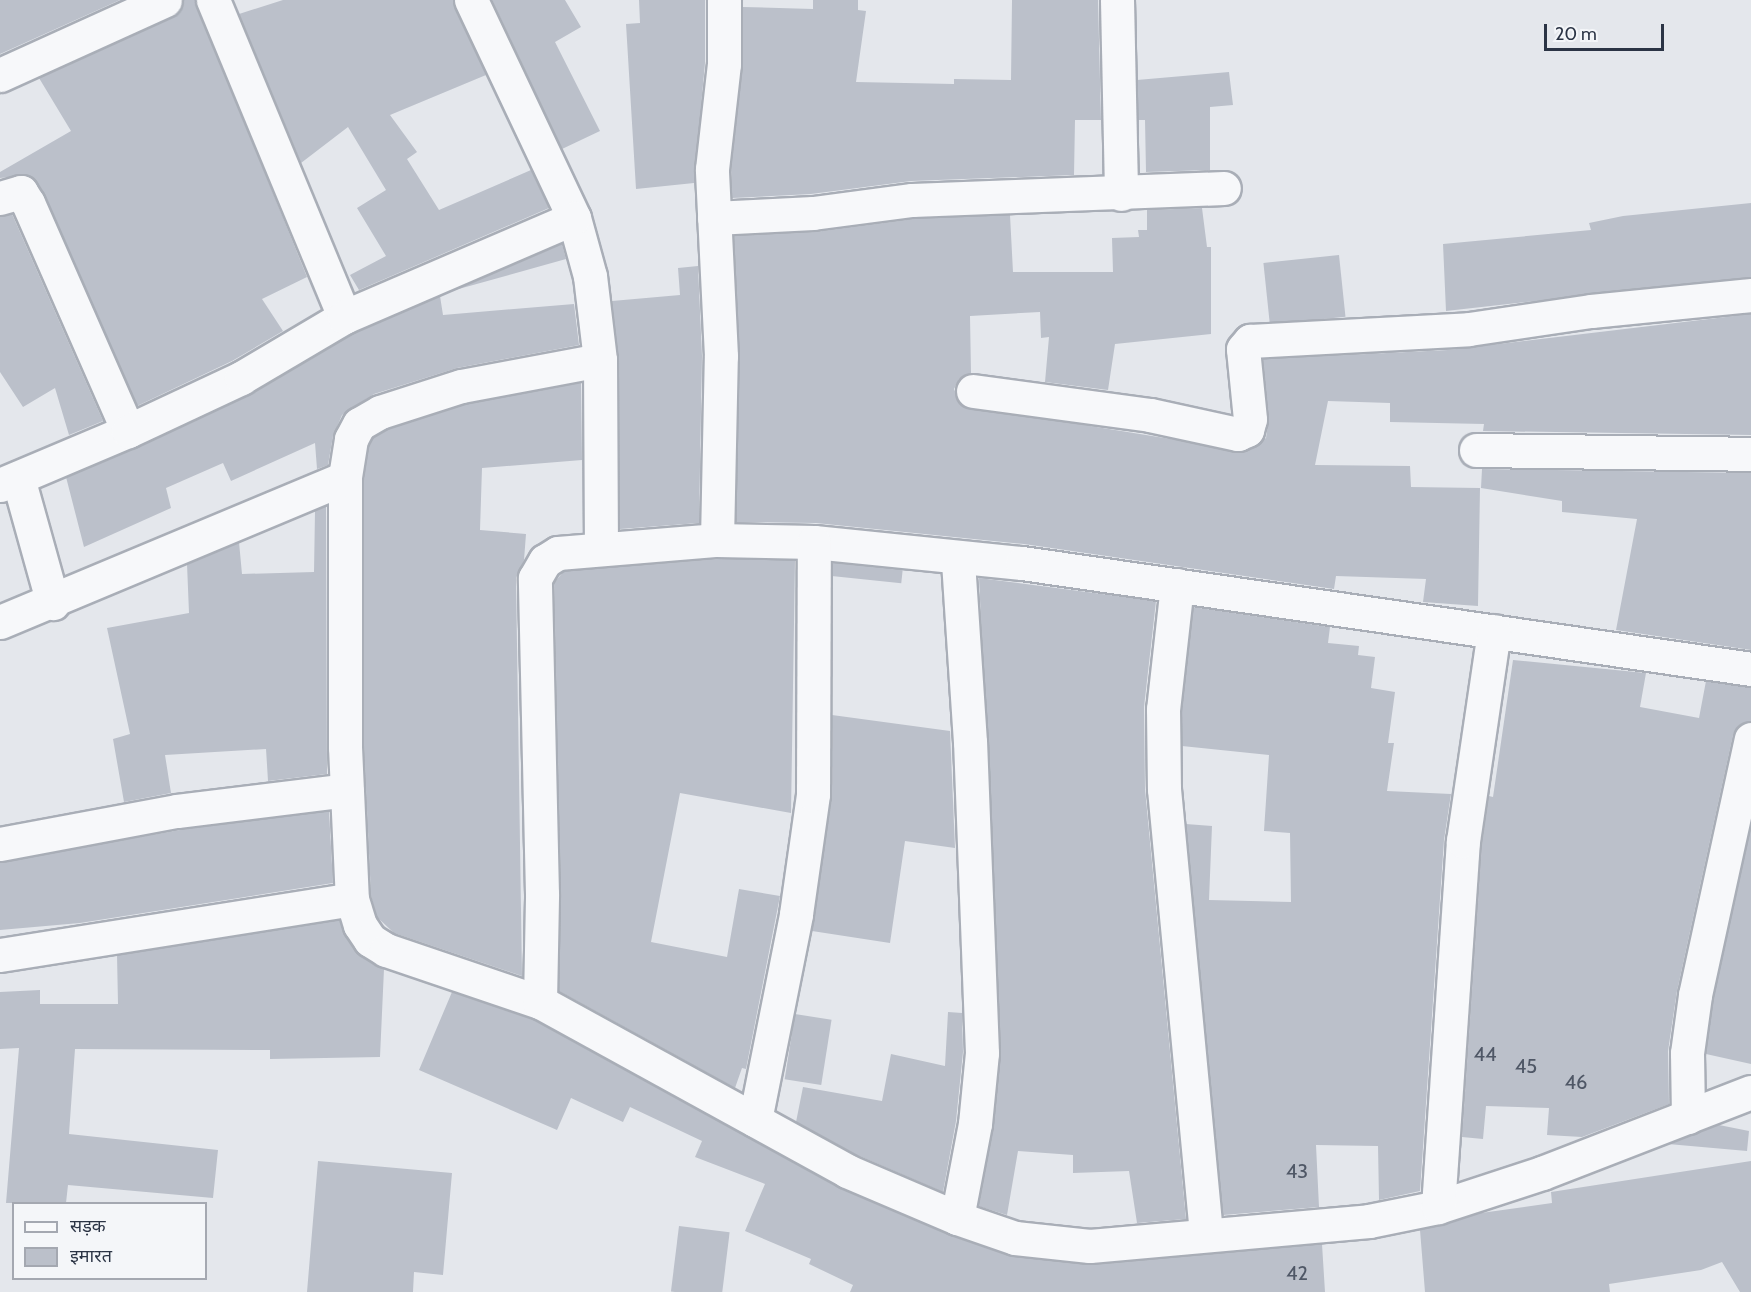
<!DOCTYPE html>
<html>
<head>
<meta charset="utf-8">
<style>
  body { margin:0 }
  #map { position:relative; width:1751px; height:1292px; overflow:hidden; background:#e4e7ec; font-family:Cabin,"Noto Sans Devanagari",sans-serif }
  div>[style] { position:absolute }
  [style*='--x'] { left:calc(var(--x)*1px); top:calc(var(--y)*1px); width:calc(var(--w)*1px); rotate:calc(var(--a)*1deg) }
  .building>* { inset:0; background:#bbc0ca; transform-origin:0 0 }
  .roads { filter:drop-shadow(2px 0 #a9aeb7) drop-shadow(-2px 0 #a9aeb7) drop-shadow(0 2px #a9aeb7) drop-shadow(0 -2px #a9aeb7) }
  .minor>* { height:33px; margin:-16.5px; padding:0 16.5px; transform-origin:16.5px; border-radius:16.5px; background:#f7f8fa }
  span { translate:-50% -50%; white-space:nowrap; text-align:center; line-height:1.15; -webkit-text-stroke:4.5px #f4f6f9; paint-order:stroke }
  .number-label { font-size:20px; color:#4f5766 }
  .number-label span { -webkit-text-stroke-width:0 }
  .legend { position:absolute; left:12px; top:1202px; width:195px; height:78px; box-sizing:border-box; background:#f4f6f9; border:2px solid #a4a8b1; margin:0; padding:8px 10px; list-style:none; font-size:18px; color:#2b3445 }
  .legend li { display:flex; align-items:center; gap:12px; height:30px }
  .legend b { width:30px; border:2px solid #a4a8b1 }
  .scale { position:absolute; left:1544px; top:24px; width:120px; height:27px; box-sizing:border-box; border:3px solid #2b3445; border-top:0; padding-left:8px; font-size:18px; line-height:21px; white-space:nowrap; color:#2b3445; -webkit-text-stroke:4px #f4f6f9; paint-order:stroke }
</style>
</head>
<body>
<div id="map">
  <div class="building">
    <i style="clip-path:polygon(0 0,120px 0,0 54px)"></i>
    <i style="clip-path:polygon(183px 0,195px 0,307px 277px,262px 299px,283px 331px,232px 361px,137px 406px,44px 193px,28px 175px,0 178px,0 172px,71px 131px,39px 78px,173px 17px,181px 10px)"></i>
    <i style="clip-path:polygon(283px 0,453px 0,486px 75px,390px 115px,417px 152px,407px 159px,439px 210px,531px 170px,549px 208px,359px 290px,350px 275px,386px 256px,357px 208px,386px 190px,348px 127px,301px 163px,239px 14px)"></i>
    <i style="clip-path:polygon(492px 0,565px 0,581px 27px,555px 42px,600px 131px,562px 149px)"></i>
    <i style="clip-path:polygon(639px 0,705px 0,705px 63px,694px 183px,636px 189px,626px 24px,640px 23px)"></i>
    <i style="clip-path:polygon(813px 0,858px 0,858px 10px,866px 11px,856px 82px,954px 84px,954px 79px,1011px 80px,1012px 0,1098px 0,1101px 120px,1075px 120px,1074px 175px,911px 181px,811px 194px,732px 198px,731px 170px,743px 64px,743px 7px,813px 9px)"></i>
    <i style="clip-path:polygon(1229px 72px,1233px 105px,1210px 107px,1210px 170px,1146px 172px,1145px 120px,1138px 120px,1137px 80px)"></i>
    <i style="clip-path:polygon(1751px 203px,1751px 277px,1446px 311px,1443px 244px,1591px 230px,1589px 223px,1623px 216px)"></i>
    <i style="clip-path:polygon(1202px 208px,1207px 247px,1211px 247px,1211px 334px,1115px 344px,1108px 390px,1045px 382px,1049px 337px,1041px 338px,1040px 312px,970px 316px,971px 373px,959px 379px,954px 389px,961px 405px,1245px 451px,1266px 438px,1269px 417px,1263px 359px,1448px 350px,1751px 314px,1751px 435px,1483px 431px,1484px 424px,1390px 422px,1390px 403px,1328px 401px,1315px 465px,1410px 466px,1411px 487px,1480px 488px,1478px 606px,1423px 602px,1426px 579px,1336px 576px,1334px 589px,1024px 544px,816px 523px,736px 522px,740px 356px,734px 236px,815px 232px,914px 219px,1010px 215px,1013px 272px,1113px 272px,1112px 238px,1139px 237px,1138px 230px,1147px 230px,1147px 210px)"></i>
    <i style="clip-path:polygon(12px 214px,103px 421px,69px 435px,55px 388px,23px 407px,0 372px,0 216px)"></i>
    <i style="clip-path:polygon(562px 244px,566px 259px,455px 290px)"></i>
    <i style="left:1339px;top:255px;width:62px;height:76px;rotate:84deg"></i>
    <i style="clip-path:polygon(698px 266px,702px 356px,699px 523px,620px 529px,619px 360px,612px 301px,680px 295px,678px 268px)"></i>
    <i style="clip-path:polygon(440px 296px,443px 315px,574px 304px,579px 345px,457px 368px,374px 394px,342px 415px,333px 436px,328px 465px,317px 469px,315px 443px,231px 481px,223px 463px,166px 488px,171px 508px,84px 547px,66px 477px,249px 395px,353px 334px)"></i>
    <i style="clip-path:polygon(581px 383px,582px 460px,482px 468px,480px 530px,526px 534px,524px 560px,516px 578px,522px 976px,394px 933px,377px 917px,371px 896px,364px 747px,364px 479px,369px 445px,373px 438px,388px 429px,466px 404px)"></i>
    <i style="clip-path:polygon(1482px 469px,1751px 473px,1751px 650px,1616px 630px,1637px 519px,1562px 512px,1562px 501px,1481px 488px)"></i>
    <i style="clip-path:polygon(326px 506px,327px 774px,268px 781px,266px 749px,165px 755px,171px 793px,124px 802px,113px 739px,130px 734px,107px 628px,189px 613px,187px 564px,239px 542px,242px 574px,314px 572px,315px 511px)"></i>
    <i style="clip-path:polygon(718px 559px,795px 560px,791px 813px,680px 793px,651px 942px,727px 957px,739px 889px,780px 896px,746px 1069px,742px 1068px,735px 1088px,559px 991px,561px 894px,554px 583px,564px 571px)"></i>
    <i style="left:833px;top:563px;width:70px;height:13px;rotate:6deg"></i>
    <i style="clip-path:polygon(979px 578px,1156px 601px,1144px 707px,1145px 789px,1186px 1219px,1137px 1223px,1129px 1171px,1073px 1173px,1073px 1155px,1018px 1151px,1007px 1215px,978px 1206px,993px 1127px,1001px 1052px)"></i>
    <i style="clip-path:polygon(1193px 607px,1330px 627px,1328px 643px,1359px 646px,1358px 655px,1375px 657px,1371px 688px,1395px 692px,1388px 743px,1394px 743px,1387px 791px,1451px 794px,1444px 840px,1420px 1191px,1379px 1200px,1378px 1146px,1316px 1145px,1319px 1207px,1223px 1215px,1186px 824px,1212px 826px,1209px 900px,1291px 902px,1290px 833px,1264px 831px,1269px 755px,1182px 746px,1182px 710px)"></i>
    <i style="clip-path:polygon(1513px 660px,1646px 673px,1640px 707px,1699px 718px,1706px 681px,1751px 687px,1751px 721px,1738px 726px,1733px 735px,1677px 991px,1668px 1051px,1669px 1104px,1582px 1137px,1547px 1135px,1549px 1108px,1486px 1106px,1483px 1139px,1462px 1137px,1482px 843px,1489px 796px,1493px 797px)"></i>
    <i style="clip-path:polygon(832px 715px,950px 731px,955px 848px,905px 841px,890px 943px,812px 931px,832px 797px)"></i>
    <i style="clip-path:polygon(329px 811px,333px 883px,80px 923px,0 930px,0 862px,180px 830px)"></i>
    <i style="clip-path:polygon(1751px 827px,1751px 1064px,1706px 1054px,1713px 998px)"></i>
    <i style="clip-path:polygon(339px 920px,355px 951px,384px 969px,380px 1057px,270px 1059px,270px 1050px,75px 1049px,69px 1134px,218px 1150px,213px 1198px,68px 1185px,66px 1203px,6px 1203px,19px 1048px,0 1049px,0 992px,40px 990px,40px 1004px,118px 1004px,117px 955px)"></i>
    <i style="clip-path:polygon(452px 992px,532px 1019px,840px 1188px,1009px 1256px,1092px 1265px,1322px 1244px,1325px 1292px,850px 1292px,853px 1285px,809px 1264px,811px 1259px,745px 1231px,765px 1184px,695px 1157px,702px 1141px,630px 1107px,623px 1122px,571px 1098px,557px 1130px,419px 1070px)"></i>
    <i style="clip-path:polygon(948px 1012px,962px 1013px,963px 1052px,956px 1121px,943px 1192px,855px 1154px,796px 1122px,803px 1087px,882px 1101px,891px 1054px,945px 1066px)"></i>
    <i style="left:795px;top:1014px;width:37px;height:66px;rotate:9deg"></i>
    <i style="clip-path:polygon(1719px 1125px,1749px 1131px,1747px 1151px,1668px 1144px)"></i>
    <i style="clip-path:polygon(318px 1161px,452px 1173px,443px 1275px,414px 1272px,413px 1292px,307px 1292px)"></i>
    <i style="clip-path:polygon(1751px 1161px,1751px 1292px,1740px 1292px,1722px 1262px,1701px 1270px,1609px 1284px,1610px 1292px,1425px 1292px,1420px 1230px,1481px 1213px,1552px 1203px,1551px 1192px)"></i>
    <i style="left:679px;top:1226px;width:51px;height:66px;rotate:7deg"></i>
  </div>
  <div class="roads">
    <div class="minor">
      <i style="--x:213;--y:0;--w:343;--a:67.5"></i>
      <i style="--x:471;--y:0;--w:241;--a:64.7"></i>
      <i style="--x:574;--y:218;--w:60;--a:74.6"></i>
      <i style="--x:590;--y:276;--w:85;--a:83.2"></i>
      <i style="--x:600;--y:360;--w:189;--a:89.7"></i>
      <i style="--x:1117;--y:0;--w:194;--a:88.8"></i>
      <i style="--x:0;--y:75;--w:181;--a:-24.4"></i>
      <i style="--x:0;--y:198;--w:22;--a:-16"></i>
      <i style="--x:21;--y:192;--w:13;--a:58"></i>
      <i style="--x:28;--y:203;--w:249;--a:66.3"></i>
      <i style="--x:714;--y:218;--w:99;--a:-2.9"></i>
      <i style="--x:813;--y:213;--w:100;--a:-7.5"></i>
      <i style="--x:912;--y:200;--w:312;--a:-2.2"></i>
      <i style="--x:600;--y:360;--w:141;--a:169.4"></i>
      <i style="--x:461;--y:386;--w:85;--a:162.2"></i>
      <i style="--x:380;--y:412;--w:24;--a:150"></i>
      <i style="--x:359;--y:424;--w:17;--a:118"></i>
      <i style="--x:351;--y:439;--w:39;--a:99"></i>
      <i style="--x:345;--y:478;--w:269;--a:90"></i>
      <i style="--x:345;--y:747;--w:152;--a:87.4"></i>
      <i style="--x:352;--y:899;--w:27;--a:73"></i>
      <i style="--x:360;--y:925;--w:18;--a:56"></i>
      <i style="--x:370;--y:940;--w:19;--a:32"></i>
      <i style="--x:386;--y:950;--w:163;--a:18.7"></i>
      <i style="--x:540;--y:1002;--w:350;--a:28.8"></i>
      <i style="--x:847;--y:1171;--w:120;--a:23.1"></i>
      <i style="--x:957;--y:1218;--w:61;--a:19"></i>
      <i style="--x:1015;--y:1238;--w:75;--a:6.1"></i>
      <i style="--x:1090;--y:1246;--w:280;--a:-5.1"></i>
      <i style="--x:1369;--y:1221;--w:70;--a:-11.5"></i>
      <i style="--x:1438;--y:1207;--w:109;--a:-18.1"></i>
      <i style="--x:1542;--y:1173;--w:224;--a:-21.2"></i>
      <i style="--x:973;--y:391;--w:179;--a:7.7"></i>
      <i style="--x:1150;--y:415;--w:90;--a:12.2"></i>
      <i style="--x:1238;--y:434;--w:10;--a:-24"></i>
      <i style="--x:1247;--y:430;--w:11;--a:-75"></i>
      <i style="--x:1250;--y:419;--w:70;--a:-95.7"></i>
      <i style="--x:1243;--y:349;--w:11;--a:-49"></i>
      <i style="--x:1250;--y:341;--w:219;--a:-3.1"></i>
      <i style="--x:1469;--y:329;--w:123;--a:-8.4"></i>
      <i style="--x:1591;--y:311;--w:161;--a:-5.7"></i>
      <i style="--x:1476;--y:450;--w:275;--a:0.8"></i>
      <i style="--x:18;--y:478;--w:130;--a:74.4"></i>
      <i style="--x:0;--y:485;--w:139;--a:-22.9"></i>
      <i style="--x:128;--y:431;--w:125;--a:-25.1"></i>
      <i style="--x:241;--y:378;--w:120;--a:-30.6"></i>
      <i style="--x:344;--y:317;--w:250;--a:-23.3"></i>
      <i style="--x:717;--y:540;--w:184;--a:-88.8"></i>
      <i style="--x:721;--y:356;--w:187;--a:-92.8"></i>
      <i style="--x:712;--y:169;--w:106;--a:-83.5"></i>
      <i style="--x:724;--y:64;--w:64;--a:-90"></i>
      <i style="--x:1177;--y:585;--w:125;--a:96.4"></i>
      <i style="--x:1163;--y:709;--w:80;--a:89.3"></i>
      <i style="--x:1164;--y:789;--w:448;--a:84.6"></i>
      <i style="--x:0;--y:622;--w:374;--a:-22.7"></i>
      <i style="--x:0;--y:844;--w:180;--a:-10.6"></i>
      <i style="--x:177;--y:811;--w:171;--a:-7"></i>
      <i style="--x:0;--y:955;--w:356;--a:-9"></i>
      <i style="--x:540;--y:1002;--w:108;--a:-88.9"></i>
      <i style="--x:542;--y:894;--w:316;--a:-91.3"></i>
      <i style="--x:535;--y:578;--w:20;--a:-60"></i>
      <i style="--x:545;--y:561;--w:15;--a:-32"></i>
      <i style="--x:558;--y:553;--w:160;--a:-4.7"></i>
      <i style="--x:717;--y:540;--w:97;--a:1.2"></i>
      <i style="--x:814;--y:542;--w:209;--a:5.8"></i>
      <i style="--x:1022;--y:563;--w:737;--a:8.27"></i>
      <i style="--x:1688;--y:1117;--w:64;--a:-90.9"></i>
      <i style="--x:1687;--y:1053;--w:59;--a:-82.1"></i>
      <i style="--x:1695;--y:995;--w:262;--a:-77.7"></i>
      <i style="--x:755;--y:1120;--w:210;--a:-78.7"></i>
      <i style="--x:796;--y:914;--w:121;--a:-81.9"></i>
      <i style="--x:813;--y:794;--w:252;--a:-89.8"></i>
      <i style="--x:1438;--y:1207;--w:367;--a:-86.1"></i>
      <i style="--x:1463;--y:841;--w:212;--a:-81.6"></i>
      <i style="--x:957;--y:1218;--w:96;--a:-79.2"></i>
      <i style="--x:975;--y:1124;--w:71;--a:-84.4"></i>
      <i style="--x:982;--y:1053;--w:311;--a:-92.2"></i>
      <i style="--x:970;--y:742;--w:183;--a:-93.8"></i>
    </div>
  </div>
  <div class="number-label">
    <span style="left:1485px;top:1054px">44</span>
    <span style="left:1526px;top:1066px">45</span>
    <span style="left:1576px;top:1082px">46</span>
    <span style="left:1297px;top:1171px">43</span>
    <span style="left:1297px;top:1273px">42</span>
  </div>
  <ul class="legend">
  <li><b style="height:8px;background:#f7f8fa"></b>सड़क</li>
  <li><b style="height:16px;background:#bbc0ca"></b>इमारत</li>
  </ul>
  <div class="scale">20 m</div>
</div>
</body>
</html>
